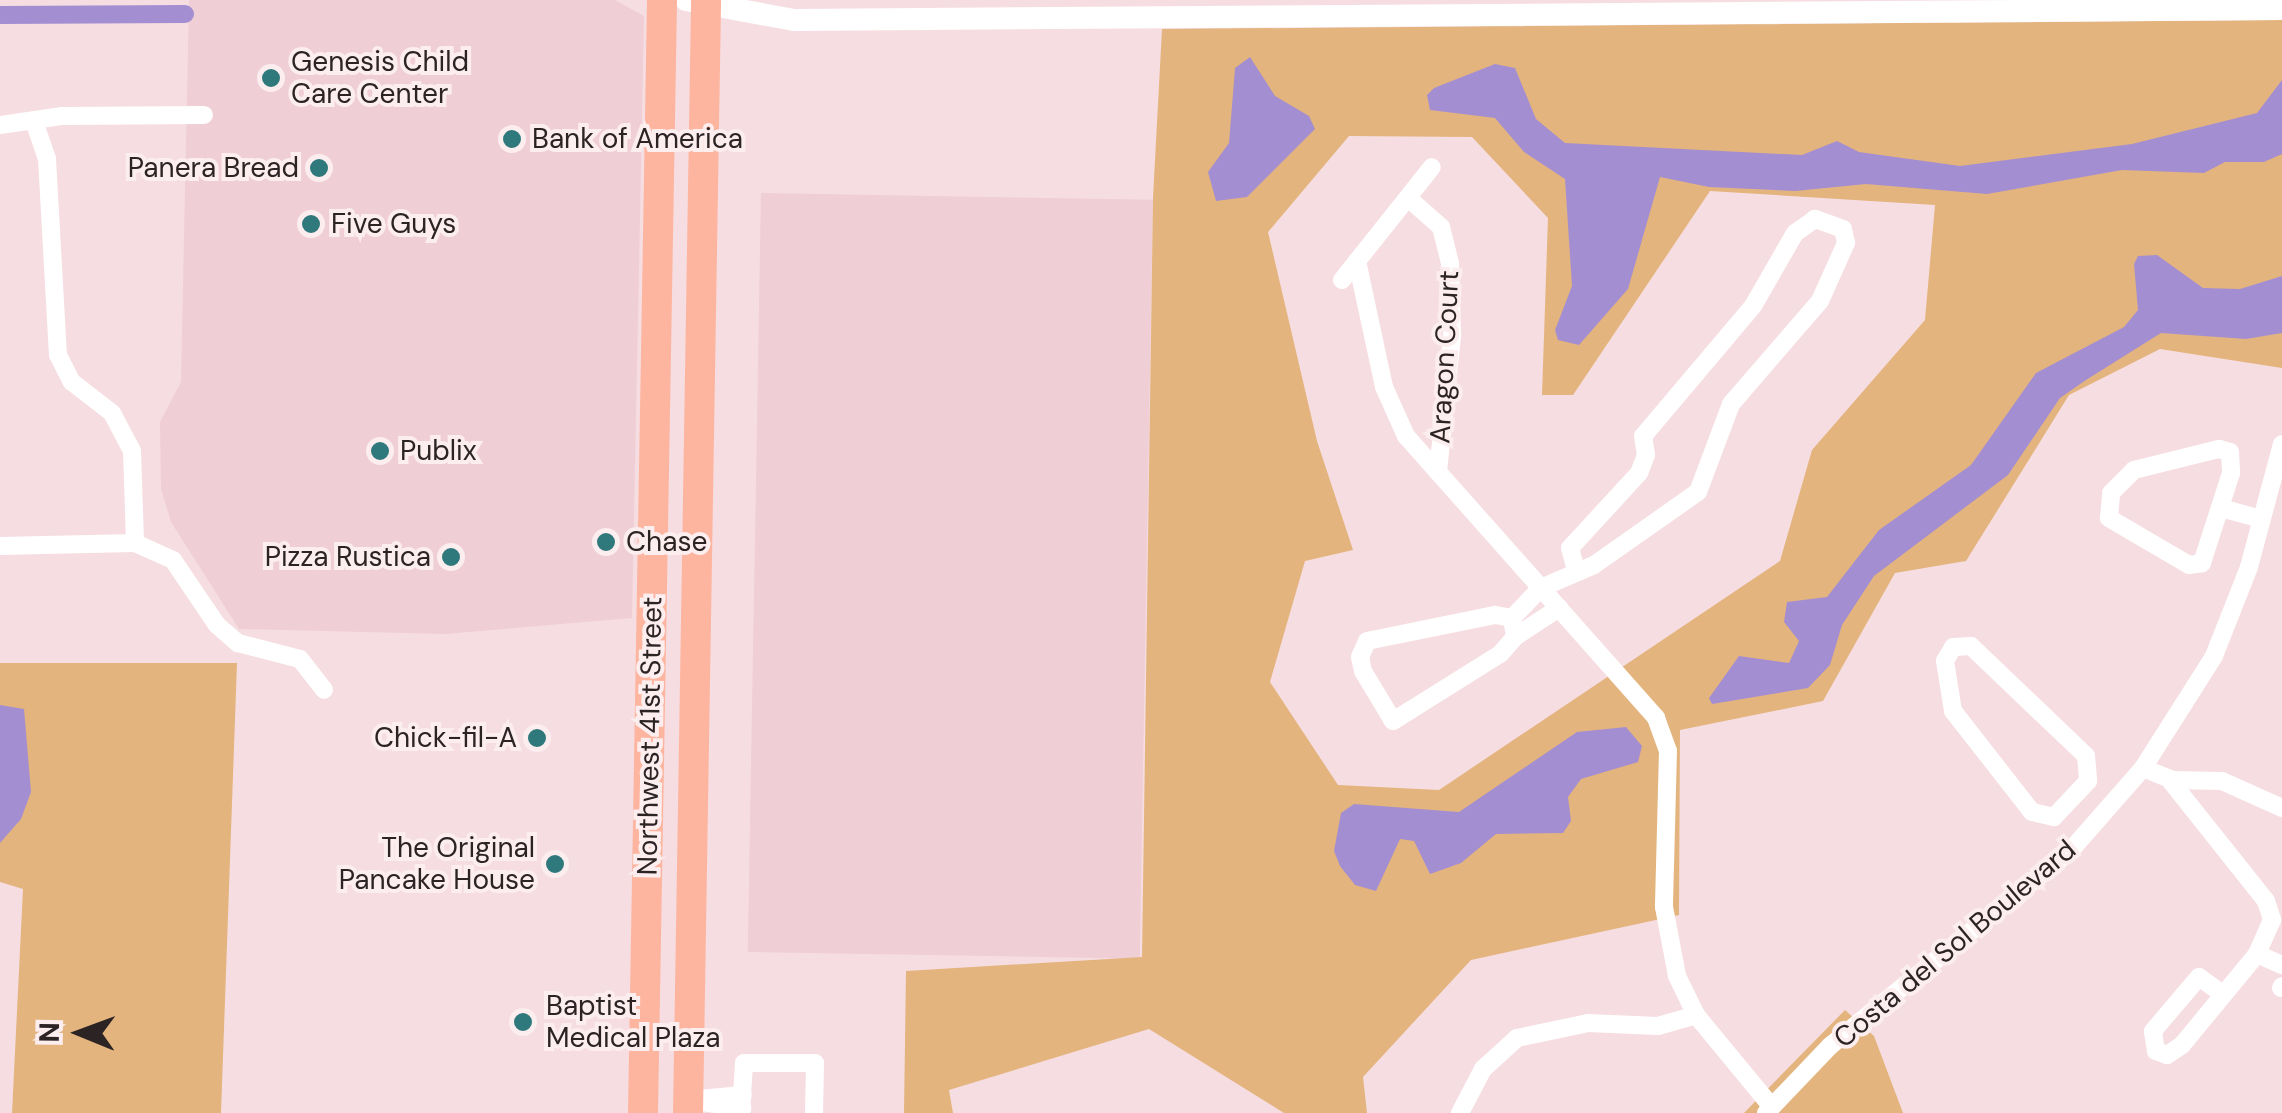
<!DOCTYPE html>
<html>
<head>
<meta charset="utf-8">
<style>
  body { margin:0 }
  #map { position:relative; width:2282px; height:1113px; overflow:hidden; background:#f6dde1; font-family:"DM Sans",sans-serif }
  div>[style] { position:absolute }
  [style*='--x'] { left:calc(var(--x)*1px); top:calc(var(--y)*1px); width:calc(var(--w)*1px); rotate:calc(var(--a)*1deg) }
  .built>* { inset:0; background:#efced5; transform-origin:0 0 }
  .green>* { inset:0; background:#e3b47d }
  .water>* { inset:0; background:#a48ed2 }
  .canal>* { height:18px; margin:-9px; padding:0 9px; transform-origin:9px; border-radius:9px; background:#a48ed2 }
  .minor>* { height:18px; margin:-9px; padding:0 9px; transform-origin:9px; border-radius:9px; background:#fff }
  .tertiary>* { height:22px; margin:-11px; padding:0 11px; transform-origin:11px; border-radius:11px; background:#fff }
  .primary>* { height:30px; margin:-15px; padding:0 15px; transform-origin:15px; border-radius:15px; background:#fdb59f }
  .dots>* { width:28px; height:28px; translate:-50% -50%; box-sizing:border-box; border:5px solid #fcedef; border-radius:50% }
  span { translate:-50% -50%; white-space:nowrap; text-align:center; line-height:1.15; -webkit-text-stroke:8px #fcedef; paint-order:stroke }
  .poi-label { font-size:28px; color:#2c2325 }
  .left { translate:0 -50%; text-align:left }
  .right { translate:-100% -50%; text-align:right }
  .street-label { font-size:28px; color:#2c2325 }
  .north { position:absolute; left:30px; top:983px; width:100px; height:100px; -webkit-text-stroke:8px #fcedef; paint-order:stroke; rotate:271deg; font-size:28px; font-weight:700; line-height:40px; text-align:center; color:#2c2325 }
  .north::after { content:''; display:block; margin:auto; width:35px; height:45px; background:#2c2325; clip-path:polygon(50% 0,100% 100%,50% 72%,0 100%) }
</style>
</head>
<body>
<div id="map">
  <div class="built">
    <i style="clip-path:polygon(189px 0,615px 0,644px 16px,632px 618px,445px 634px,239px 629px,171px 522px,161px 489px,160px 422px,181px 382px)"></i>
    <i style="left:761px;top:193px;width:392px;height:759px;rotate:1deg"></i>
  </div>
  <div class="green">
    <i style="clip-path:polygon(evenodd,2282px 20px,2282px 368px,2160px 349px,2069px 395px,1966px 561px,1895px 573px,1823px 701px,1680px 730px,1679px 915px,1471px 960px,1363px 1077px,1367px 1113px,1284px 1113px,1149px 1029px,949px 1090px,953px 1113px,904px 1113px,906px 971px,1142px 957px,1153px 198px,1162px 29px,2282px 20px,1349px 136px,1472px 137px,1548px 218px,1542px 395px,1573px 395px,1710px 191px,1935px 205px,1925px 320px,1812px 450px,1780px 561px,1439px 790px,1338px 785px,1270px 682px,1305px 561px,1353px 550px,1317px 441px,1268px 232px,1349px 136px)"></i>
    <i style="clip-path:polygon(0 663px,237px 663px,221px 1113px,12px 1113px,23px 889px,0 882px)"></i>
    <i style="clip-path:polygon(1845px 1010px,1874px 1036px,1903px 1113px,1744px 1113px)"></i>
  </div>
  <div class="water">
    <i style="clip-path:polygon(1250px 57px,1275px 96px,1309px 116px,1315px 129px,1247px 197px,1216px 201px,1208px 172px,1229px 143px,1235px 68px)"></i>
    <i style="clip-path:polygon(1495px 64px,1515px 68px,1536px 119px,1565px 143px,1802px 155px,1837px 141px,1859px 152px,1960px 166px,2132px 144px,2257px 113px,2282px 80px,2282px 154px,2264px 162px,2225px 162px,2204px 173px,2122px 170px,1987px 194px,1866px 184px,1795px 191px,1709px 187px,1660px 177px,1628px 289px,1579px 345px,1558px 340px,1555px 330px,1572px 286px,1565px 179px,1524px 152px,1495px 118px,1430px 110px,1427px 95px,1434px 88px)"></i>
    <i style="clip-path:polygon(2157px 255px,2203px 288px,2240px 289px,2282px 276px,2282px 333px,2246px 339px,2161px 333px,2086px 380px,2060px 398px,2008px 475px,1874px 576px,1842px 625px,1830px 665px,1808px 688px,1712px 704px,1709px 698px,1739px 656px,1789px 663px,1799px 641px,1784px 622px,1787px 602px,1827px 597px,1879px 530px,1971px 465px,2036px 373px,2124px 327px,2138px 310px,2134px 264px,2138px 256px)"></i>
    <i style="clip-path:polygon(0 705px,24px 709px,31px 792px,21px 819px,0 843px)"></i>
    <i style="clip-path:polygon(1626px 727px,1642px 746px,1638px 762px,1581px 779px,1568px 797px,1571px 821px,1563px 833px,1496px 834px,1461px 863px,1430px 874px,1414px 841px,1400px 839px,1376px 891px,1355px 885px,1340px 866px,1334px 851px,1341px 813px,1354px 804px,1459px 812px,1577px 732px)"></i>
  </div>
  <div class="canal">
    <i style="--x:0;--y:15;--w:185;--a:-0.3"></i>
  </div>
  <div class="minor">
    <i style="--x:35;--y:124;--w:37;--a:71"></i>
    <i style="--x:47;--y:159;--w:196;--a:86.8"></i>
    <i style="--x:58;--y:355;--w:30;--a:63"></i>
    <i style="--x:72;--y:382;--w:51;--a:37.8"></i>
    <i style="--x:112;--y:413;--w:43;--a:62.2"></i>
    <i style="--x:132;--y:451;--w:92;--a:88.1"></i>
    <i style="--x:0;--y:125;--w:63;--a:-8.3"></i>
    <i style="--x:62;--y:116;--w:142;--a:-0.4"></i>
    <i style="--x:1408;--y:198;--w:44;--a:41.3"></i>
    <i style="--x:1441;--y:227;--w:37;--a:76"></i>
    <i style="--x:1450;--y:263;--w:73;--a:88.4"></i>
    <i style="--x:1452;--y:336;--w:137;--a:95.9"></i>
    <i style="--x:1357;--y:261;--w:129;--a:77.9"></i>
    <i style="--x:1384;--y:387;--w:54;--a:65.8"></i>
    <i style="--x:1406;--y:436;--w:377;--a:48.4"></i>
    <i style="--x:1656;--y:718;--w:35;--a:70"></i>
    <i style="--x:1668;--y:751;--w:156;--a:91.5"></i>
    <i style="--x:1664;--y:907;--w:70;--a:79.3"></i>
    <i style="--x:1677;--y:976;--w:43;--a:64"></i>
    <i style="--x:1696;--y:1015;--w:118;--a:50.5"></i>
    <i style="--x:1342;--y:280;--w:144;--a:-51.5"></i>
    <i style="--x:2219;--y:449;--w:11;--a:15"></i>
    <i style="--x:2230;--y:452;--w:21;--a:87"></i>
    <i style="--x:2231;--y:473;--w:95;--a:107.9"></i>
    <i style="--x:2202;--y:563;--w:13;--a:171"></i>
    <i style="--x:2189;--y:565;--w:93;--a:-149.6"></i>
    <i style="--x:2109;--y:518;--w:25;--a:-85"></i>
    <i style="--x:2111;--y:493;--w:33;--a:-45"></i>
    <i style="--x:2134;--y:470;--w:88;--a:-13.9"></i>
    <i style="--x:2221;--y:508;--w:41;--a:15.4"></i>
    <i style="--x:0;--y:546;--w:135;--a:-1.3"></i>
    <i style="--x:135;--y:543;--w:42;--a:24.1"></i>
    <i style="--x:173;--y:560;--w:78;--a:55.9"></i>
    <i style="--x:217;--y:625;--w:28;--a:41"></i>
    <i style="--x:238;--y:643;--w:64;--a:14.5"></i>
    <i style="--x:300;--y:659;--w:39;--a:52"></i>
    <i style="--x:1495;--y:615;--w:17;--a:10"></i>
    <i style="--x:1512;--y:618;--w:19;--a:81"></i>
    <i style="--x:1515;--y:637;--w:23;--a:131"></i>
    <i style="--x:1500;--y:654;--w:126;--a:147.9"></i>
    <i style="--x:1393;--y:721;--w:58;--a:-121"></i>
    <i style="--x:1363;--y:671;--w:14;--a:-102"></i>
    <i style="--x:1360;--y:657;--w:17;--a:-66"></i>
    <i style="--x:1367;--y:641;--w:131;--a:-11.5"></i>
    <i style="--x:1512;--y:618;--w:42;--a:-46"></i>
    <i style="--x:1541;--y:588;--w:58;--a:-23.5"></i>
    <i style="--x:1594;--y:565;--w:127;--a:-35.1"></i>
    <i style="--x:1698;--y:492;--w:94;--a:-69.4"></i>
    <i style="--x:1731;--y:404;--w:136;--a:-49.2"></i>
    <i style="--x:1820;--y:301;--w:64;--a:-65.9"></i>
    <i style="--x:1846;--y:243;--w:14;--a:-102"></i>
    <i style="--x:1843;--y:229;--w:30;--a:-160"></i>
    <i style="--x:1815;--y:219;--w:24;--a:145"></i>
    <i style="--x:1795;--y:233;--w:84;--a:119.9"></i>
    <i style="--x:1753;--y:306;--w:170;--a:130.2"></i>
    <i style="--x:1643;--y:436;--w:19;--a:81"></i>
    <i style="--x:1646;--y:455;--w:19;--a:111"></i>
    <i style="--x:1639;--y:473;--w:102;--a:132.6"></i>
    <i style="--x:1570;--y:548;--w:24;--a:75"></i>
    <i style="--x:1515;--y:637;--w:53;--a:-33.4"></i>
    <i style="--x:1971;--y:646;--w:159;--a:43.7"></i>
    <i style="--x:2086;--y:756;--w:25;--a:85"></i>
    <i style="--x:2088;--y:781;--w:50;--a:133.4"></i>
    <i style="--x:2054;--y:817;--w:23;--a:-167"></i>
    <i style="--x:2032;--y:812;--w:128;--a:-128"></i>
    <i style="--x:1953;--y:711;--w:51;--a:-99.1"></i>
    <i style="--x:1945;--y:661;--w:16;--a:-60"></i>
    <i style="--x:1953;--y:647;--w:18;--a:-3"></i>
    <i style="--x:2143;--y:768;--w:31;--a:22"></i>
    <i style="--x:2172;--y:780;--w:50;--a:1.1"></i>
    <i style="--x:2222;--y:781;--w:66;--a:24.2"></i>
    <i style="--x:2169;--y:779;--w:156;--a:51.5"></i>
    <i style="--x:2266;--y:901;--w:20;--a:72"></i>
    <i style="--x:2272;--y:920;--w:37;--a:114"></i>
    <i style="--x:2257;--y:954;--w:118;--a:129.5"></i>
    <i style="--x:2182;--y:1045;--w:18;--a:146"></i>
    <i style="--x:2167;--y:1055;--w:12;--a:-160"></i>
    <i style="--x:2156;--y:1051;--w:20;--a:-99"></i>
    <i style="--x:2153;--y:1031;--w:71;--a:-49.6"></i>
    <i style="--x:2199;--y:977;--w:29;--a:36"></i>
    <i style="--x:2257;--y:954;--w:27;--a:24"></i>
    <i style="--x:2281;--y:988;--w:2;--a:-63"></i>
    <i style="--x:688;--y:1100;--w:55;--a:-5.2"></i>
    <i style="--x:689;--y:1100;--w:54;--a:8.6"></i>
    <i style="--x:741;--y:1113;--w:50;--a:-86.6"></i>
    <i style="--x:744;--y:1063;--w:71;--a:0"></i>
    <i style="--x:815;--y:1063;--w:50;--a:91.1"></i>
    <i style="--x:1460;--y:1113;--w:50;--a:-62.4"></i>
    <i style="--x:1483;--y:1069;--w:46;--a:-42.4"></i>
    <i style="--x:1517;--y:1038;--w:73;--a:-11.9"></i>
    <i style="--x:1588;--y:1023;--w:70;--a:2.5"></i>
    <i style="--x:1658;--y:1026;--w:40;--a:-16"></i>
    <i style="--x:1766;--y:1113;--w:93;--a:-46.3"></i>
    <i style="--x:1830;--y:1046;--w:311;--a:-39.1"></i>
    <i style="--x:2071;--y:850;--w:109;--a:-48.7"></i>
    <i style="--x:2143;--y:768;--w:133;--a:-57.6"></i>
    <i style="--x:2214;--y:656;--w:96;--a:-68.5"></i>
    <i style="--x:2249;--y:567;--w:127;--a:-75"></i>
  </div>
  <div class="tertiary">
    <i style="--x:686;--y:0;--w:110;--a:10.5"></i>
    <i style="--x:794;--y:20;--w:1488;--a:-0.42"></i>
  </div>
  <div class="primary">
    <i style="--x:643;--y:1113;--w:1113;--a:-89.02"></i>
    <i style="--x:688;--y:1113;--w:1113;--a:-89.07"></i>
  </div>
  <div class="dots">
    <i style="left:271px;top:78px;background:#2f787b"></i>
    <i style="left:512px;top:139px;background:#2f787b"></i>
    <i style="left:319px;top:168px;background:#2f787b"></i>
    <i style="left:311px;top:224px;background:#2f787b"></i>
    <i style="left:380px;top:451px;background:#2f787b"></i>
    <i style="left:606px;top:542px;background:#2f787b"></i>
    <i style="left:451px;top:557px;background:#2f787b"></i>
    <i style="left:537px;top:738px;background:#2f787b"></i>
    <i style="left:555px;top:864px;background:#2f787b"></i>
    <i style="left:523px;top:1022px;background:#2f787b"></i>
  </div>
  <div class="poi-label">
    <span class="left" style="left:291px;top:78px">Genesis Child<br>Care Center</span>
    <span class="left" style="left:532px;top:139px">Bank of America</span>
    <span class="right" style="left:299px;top:168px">Panera Bread</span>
    <span class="left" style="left:331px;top:224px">Five Guys</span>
    <span class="left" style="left:400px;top:451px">Publix</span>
    <span class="left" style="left:626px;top:542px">Chase</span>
    <span class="right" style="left:431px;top:557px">Pizza Rustica</span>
    <span class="right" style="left:517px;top:738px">Chick-fil-A</span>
    <span class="right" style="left:535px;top:864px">The Original<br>Pancake House</span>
    <span class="left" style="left:546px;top:1022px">Baptist<br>Medical Plaza</span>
  </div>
  <div class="street-label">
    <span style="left:1445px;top:357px;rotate:-87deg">Aragon Court</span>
    <span style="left:650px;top:736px;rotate:-89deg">Northwest 41st Street</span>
    <span style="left:1955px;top:944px;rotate:-40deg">Costa del Sol Boulevard</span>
  </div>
  <div class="north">N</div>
</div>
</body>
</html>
